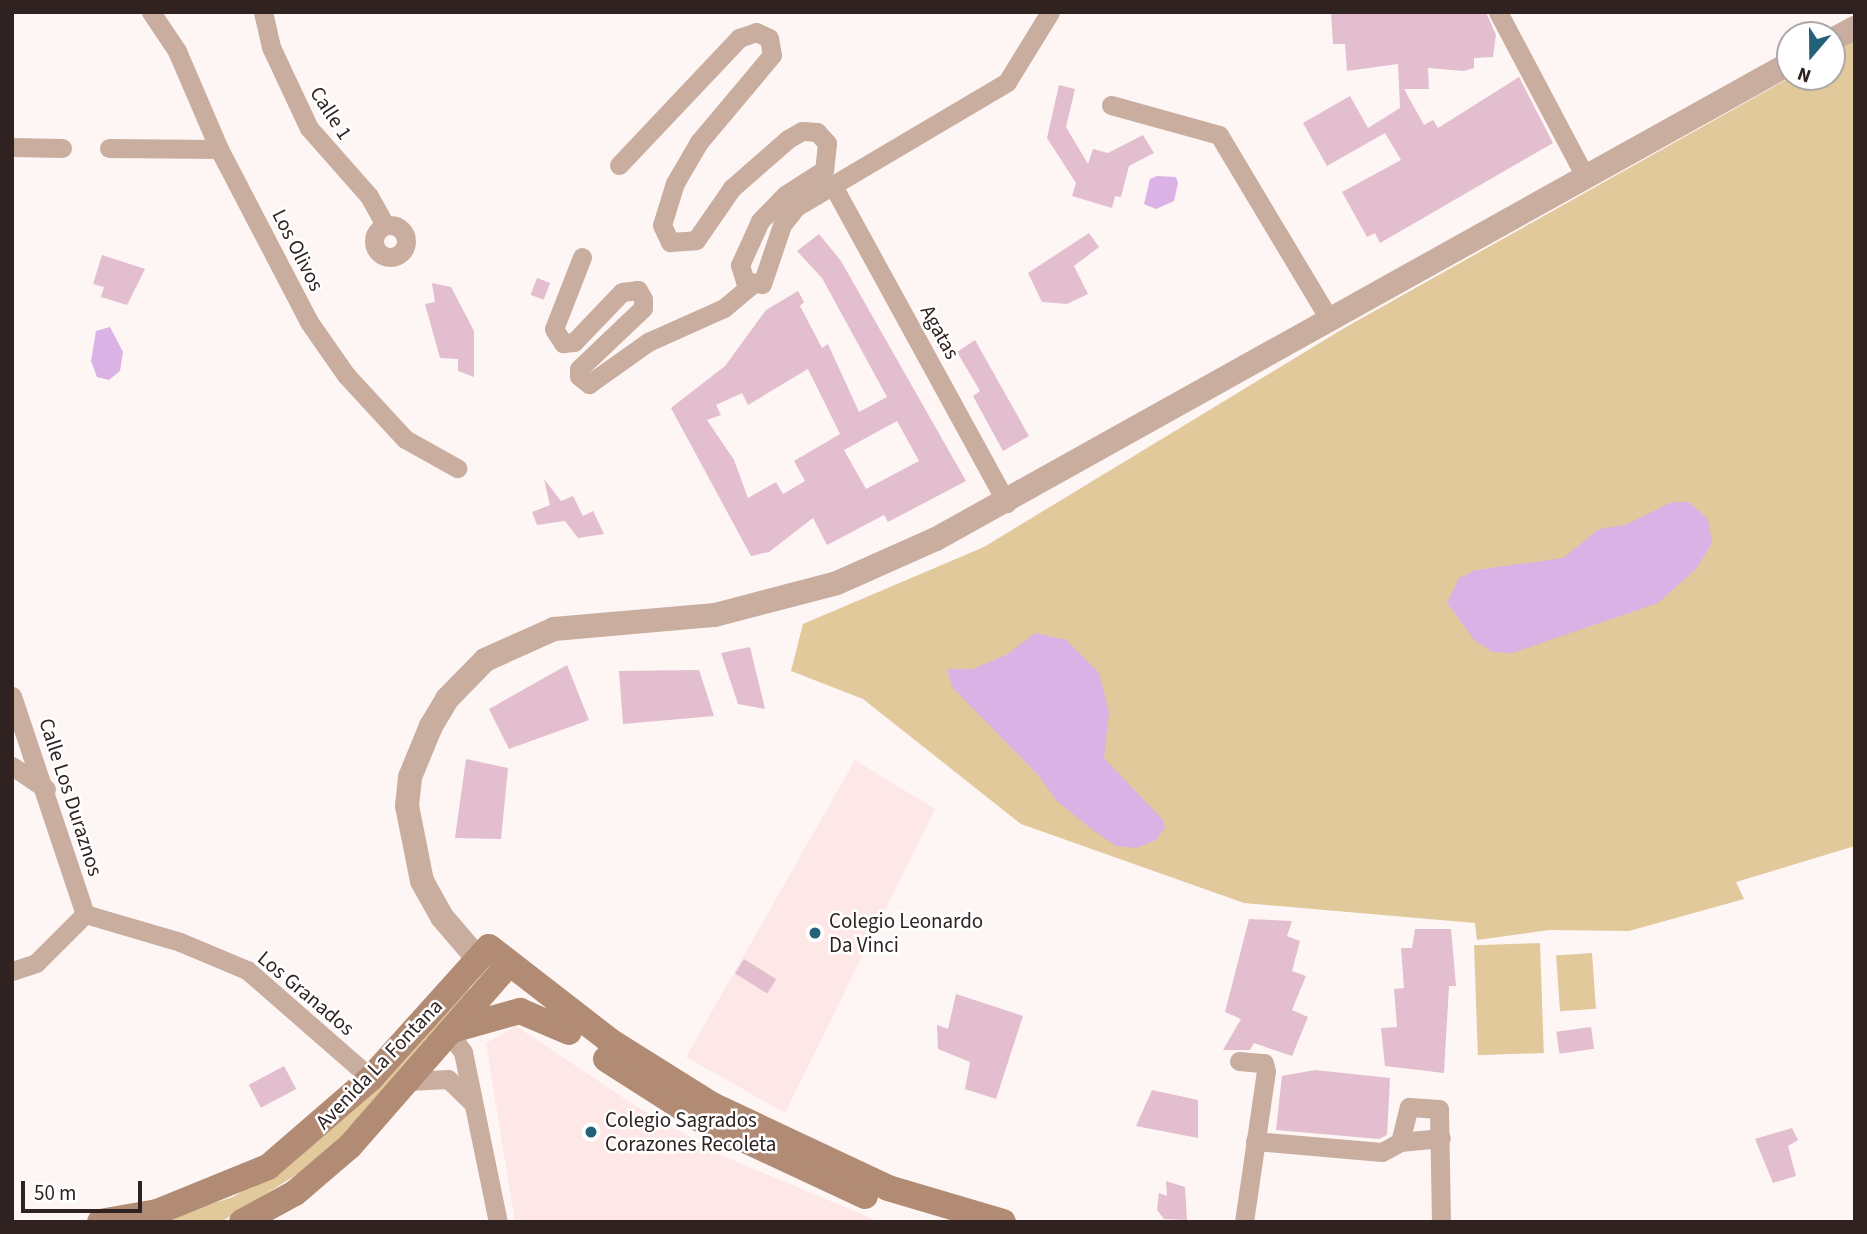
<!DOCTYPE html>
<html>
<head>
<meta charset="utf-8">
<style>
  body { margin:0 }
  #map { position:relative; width:1867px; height:1234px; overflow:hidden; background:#fef5f5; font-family:"Source Sans 3",sans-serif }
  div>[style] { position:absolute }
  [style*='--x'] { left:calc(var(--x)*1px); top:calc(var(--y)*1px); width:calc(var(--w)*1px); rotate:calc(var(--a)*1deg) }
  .built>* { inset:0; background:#fde8e7 }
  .green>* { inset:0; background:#e1c99b; transform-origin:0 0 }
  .water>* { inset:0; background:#dab2e6 }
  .building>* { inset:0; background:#e3becf; transform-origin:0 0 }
  .minor>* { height:19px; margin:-9.5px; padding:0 9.5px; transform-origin:9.5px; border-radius:9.5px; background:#c9ae9f }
  .minor>.ring { margin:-9.5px; padding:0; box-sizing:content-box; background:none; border:19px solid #c9ae9f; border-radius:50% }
  .tertiary>* { height:24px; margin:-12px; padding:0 12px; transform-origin:12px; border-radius:12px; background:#c9ae9f }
  .secondary>* { height:26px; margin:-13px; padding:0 13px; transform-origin:13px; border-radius:13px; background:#b18b74 }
  .dots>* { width:19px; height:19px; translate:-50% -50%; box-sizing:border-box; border:4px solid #fff; border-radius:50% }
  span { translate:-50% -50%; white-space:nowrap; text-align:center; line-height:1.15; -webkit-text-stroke:5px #fff; paint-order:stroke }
  .street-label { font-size:21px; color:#312222 }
  .poi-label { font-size:21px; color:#312222 }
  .left { translate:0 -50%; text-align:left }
  .frame { position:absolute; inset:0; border:14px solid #312222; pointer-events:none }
  .north { position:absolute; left:1776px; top:21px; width:70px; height:70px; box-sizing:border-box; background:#fff; border:2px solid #ada7a7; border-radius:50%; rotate:200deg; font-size:19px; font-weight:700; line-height:28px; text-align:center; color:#312222 }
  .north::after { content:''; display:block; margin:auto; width:24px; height:32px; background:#226177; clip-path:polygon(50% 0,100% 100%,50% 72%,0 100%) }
  .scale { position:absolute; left:21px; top:1181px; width:121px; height:32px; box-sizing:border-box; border:4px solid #312222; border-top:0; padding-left:9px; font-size:21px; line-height:24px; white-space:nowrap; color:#312222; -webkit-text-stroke:5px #fff; paint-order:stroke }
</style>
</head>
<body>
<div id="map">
  <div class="built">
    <i style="clip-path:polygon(855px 760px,935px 809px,785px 1113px,686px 1057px)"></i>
    <i style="clip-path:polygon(516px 1026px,637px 1107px,725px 1157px,881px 1222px,515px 1222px,486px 1043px)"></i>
  </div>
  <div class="green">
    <i style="clip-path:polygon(1855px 41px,1855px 846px,1736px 882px,1744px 899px,1629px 931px,1549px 930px,1477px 940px,1475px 923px,1244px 903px,1021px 824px,863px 699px,791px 671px,803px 624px,984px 547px,1346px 327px,1791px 77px,1832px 77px,1832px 54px)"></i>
    <i style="left:1540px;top:943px;width:110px;height:66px;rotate:88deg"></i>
    <i style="left:1592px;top:953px;width:56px;height:36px;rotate:86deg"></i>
    <i style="clip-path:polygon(462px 985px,474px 992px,320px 1160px,221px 1222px,154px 1222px,233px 1197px,278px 1168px)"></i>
  </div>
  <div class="water">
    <i style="clip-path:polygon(1157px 176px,1176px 177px,1178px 183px,1174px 201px,1156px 209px,1144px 204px,1150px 179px)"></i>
    <i style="clip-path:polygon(110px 327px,123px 352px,120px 371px,109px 380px,97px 377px,91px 361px,96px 331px)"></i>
    <i style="clip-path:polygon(1672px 502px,1689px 502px,1708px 519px,1712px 543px,1696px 569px,1658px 603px,1512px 653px,1493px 652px,1475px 641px,1447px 603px,1459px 578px,1476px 570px,1563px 558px,1599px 529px,1625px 525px)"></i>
    <i style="clip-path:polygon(1035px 633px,1066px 640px,1099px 673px,1109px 712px,1104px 758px,1163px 820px,1165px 828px,1156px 840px,1136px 848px,1116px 846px,1090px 828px,1056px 800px,1040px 777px,952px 687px,947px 669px,973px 669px,1008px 654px)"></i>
  </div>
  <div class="building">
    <i style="clip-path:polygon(1331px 12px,1486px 12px,1496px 35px,1493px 57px,1474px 58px,1474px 68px,1464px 71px,1428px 68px,1429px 89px,1404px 89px,1424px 125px,1433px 120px,1438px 128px,1519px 77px,1553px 143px,1380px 243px,1375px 233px,1367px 237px,1342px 192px,1401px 160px,1385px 133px,1327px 166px,1303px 123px,1350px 96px,1368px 128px,1400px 108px,1398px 64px,1347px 71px,1345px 44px,1333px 44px)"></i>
    <i style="clip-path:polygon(1059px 85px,1075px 89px,1066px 127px,1088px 164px,1093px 149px,1108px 153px,1143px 135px,1154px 153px,1129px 166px,1121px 197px,1115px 196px,1112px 208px,1072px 196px,1076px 183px,1047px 138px)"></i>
    <i style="clip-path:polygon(1089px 233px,1099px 247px,1074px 266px,1088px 294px,1067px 304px,1042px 302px,1028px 273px)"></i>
    <i style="clip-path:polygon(evenodd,819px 234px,841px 261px,966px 481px,888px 522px,884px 515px,827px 545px,813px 518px,769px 552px,751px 556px,671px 408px,725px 366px,766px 310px,798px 291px,804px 302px,800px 306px,822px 348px,828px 344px,859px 412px,887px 397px,822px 278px,797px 251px,819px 234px,808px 369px,840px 434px,794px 461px,805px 481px,783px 494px,776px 482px,748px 498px,734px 460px,707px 420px,721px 415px,716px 405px,742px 393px,748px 405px,808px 369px,819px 234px,897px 421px,919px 461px,866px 489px,844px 450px,897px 421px)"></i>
    <i style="clip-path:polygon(102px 255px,145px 269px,127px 305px,101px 297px,104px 287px,93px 284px)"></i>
    <i style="left:537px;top:278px;width:14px;height:18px;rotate:21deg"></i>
    <i style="clip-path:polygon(432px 283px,451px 287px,474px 331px,474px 377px,458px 371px,458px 359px,440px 358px,425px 304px,435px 302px)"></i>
    <i style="clip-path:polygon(975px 340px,1029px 436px,1003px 451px,973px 396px,980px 391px,957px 352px)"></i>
    <i style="clip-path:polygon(544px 479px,561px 501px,573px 496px,583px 516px,593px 511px,604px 534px,578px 538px,565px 521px,537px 525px,532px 512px,550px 505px)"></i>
    <i style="clip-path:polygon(750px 647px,765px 709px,738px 704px,721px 653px)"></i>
    <i style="clip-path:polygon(567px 665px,589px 720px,509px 749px,489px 709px)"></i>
    <i style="clip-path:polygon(699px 670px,714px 716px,623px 724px,619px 671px)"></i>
    <i style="clip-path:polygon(466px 759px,508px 768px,501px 839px,455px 838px)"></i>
    <i style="clip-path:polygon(1249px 919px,1292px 921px,1287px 936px,1300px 941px,1292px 971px,1306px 976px,1292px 1010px,1308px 1017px,1292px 1056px,1254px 1043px,1250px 1050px,1223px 1050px,1241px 1019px,1225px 1012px)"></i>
    <i style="clip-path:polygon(1415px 929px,1451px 929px,1456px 986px,1449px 986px,1444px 1073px,1385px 1066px,1381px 1028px,1397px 1027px,1394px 989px,1404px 988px,1401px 948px,1412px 948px)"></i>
    <i style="left:744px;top:959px;width:38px;height:17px;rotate:32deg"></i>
    <i style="clip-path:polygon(956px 994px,1023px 1016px,996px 1099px,965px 1089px,970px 1062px,938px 1049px,937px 1025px,948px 1029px)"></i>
    <i style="left:1591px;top:1027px;width:22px;height:35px;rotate:82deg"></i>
    <i style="left:284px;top:1066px;width:26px;height:40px;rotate:62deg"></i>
    <i style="clip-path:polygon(1315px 1070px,1390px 1078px,1387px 1135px,1379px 1139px,1276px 1130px,1282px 1076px)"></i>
    <i style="clip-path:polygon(1152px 1090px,1198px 1100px,1198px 1138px,1136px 1126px)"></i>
    <i style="clip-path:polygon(1792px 1128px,1798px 1140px,1788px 1146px,1796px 1176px,1773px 1183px,1755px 1139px)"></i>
    <i style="clip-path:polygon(1166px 1181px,1185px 1187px,1187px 1220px,1164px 1219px,1157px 1210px,1159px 1193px,1167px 1196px)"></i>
  </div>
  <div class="minor">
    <i style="--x:151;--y:12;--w:47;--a:56.3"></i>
    <i style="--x:177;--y:51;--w:107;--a:66.8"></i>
    <i style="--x:219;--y:149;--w:195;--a:62.5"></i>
    <i style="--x:309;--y:322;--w:65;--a:55.1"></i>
    <i style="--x:346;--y:375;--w:87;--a:47.3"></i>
    <i style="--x:405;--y:439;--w:60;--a:29.1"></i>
    <i style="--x:263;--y:12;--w:36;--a:77"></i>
    <i style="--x:271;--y:47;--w:89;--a:64.9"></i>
    <i style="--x:309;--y:128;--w:91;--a:48.6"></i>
    <i style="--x:369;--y:196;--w:33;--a:61"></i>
    <i style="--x:1498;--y:12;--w:186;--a:62.1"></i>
    <i style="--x:1111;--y:105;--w:112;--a:15.5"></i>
    <i style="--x:1219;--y:135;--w:214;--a:59.1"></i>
    <i style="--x:12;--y:147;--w:50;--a:1.1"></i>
    <i style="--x:109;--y:148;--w:110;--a:0.5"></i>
    <i style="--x:619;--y:165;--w:175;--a:-46.6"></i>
    <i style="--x:739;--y:38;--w:18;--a:-19"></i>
    <i style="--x:756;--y:32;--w:14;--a:25"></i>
    <i style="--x:769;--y:38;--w:17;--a:80"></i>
    <i style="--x:772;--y:55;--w:114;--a:130"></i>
    <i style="--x:699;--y:142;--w:48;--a:120.3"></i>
    <i style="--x:675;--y:183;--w:44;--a:107.2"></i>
    <i style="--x:662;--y:225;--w:19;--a:65"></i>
    <i style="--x:670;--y:242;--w:26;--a:-4"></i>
    <i style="--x:696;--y:240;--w:63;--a:-55.3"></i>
    <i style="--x:732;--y:188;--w:74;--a:-41.2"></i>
    <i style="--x:788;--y:139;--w:16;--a:-30"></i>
    <i style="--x:802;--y:131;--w:15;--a:4"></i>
    <i style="--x:817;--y:132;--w:15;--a:48"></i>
    <i style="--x:827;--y:143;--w:27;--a:96"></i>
    <i style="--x:824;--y:170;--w:46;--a:147.3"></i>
    <i style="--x:785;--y:195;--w:36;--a:134"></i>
    <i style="--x:760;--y:221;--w:48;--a:114.4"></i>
    <i style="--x:740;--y:265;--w:17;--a:73"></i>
    <i style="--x:745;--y:281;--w:17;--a:10"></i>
    <i style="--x:762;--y:284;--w:62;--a:-71.3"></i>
    <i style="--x:782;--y:225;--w:23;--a:-52"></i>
    <i style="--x:796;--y:207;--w:245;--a:-30.6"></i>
    <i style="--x:1007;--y:82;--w:82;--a:-58.4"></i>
    <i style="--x:832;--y:184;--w:364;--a:61.3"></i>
    <i class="ring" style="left:374px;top:225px;width:13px;height:13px"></i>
    <i style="--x:582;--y:257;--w:77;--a:111.3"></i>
    <i style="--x:554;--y:329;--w:17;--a:57"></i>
    <i style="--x:563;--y:343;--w:11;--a:-5"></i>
    <i style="--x:574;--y:342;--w:69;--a:-46.2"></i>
    <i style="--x:622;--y:292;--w:16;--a:-7"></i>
    <i style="--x:638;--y:290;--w:10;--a:61"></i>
    <i style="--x:643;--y:299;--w:9;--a:90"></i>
    <i style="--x:643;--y:308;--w:88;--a:136.4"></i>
    <i style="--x:579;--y:369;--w:7;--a:90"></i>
    <i style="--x:579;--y:376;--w:13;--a:39"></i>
    <i style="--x:589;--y:384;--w:72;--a:-35.4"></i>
    <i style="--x:648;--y:342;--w:83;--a:-24.1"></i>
    <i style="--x:724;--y:308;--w:38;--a:-40"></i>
    <i style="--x:12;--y:696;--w:230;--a:71.5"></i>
    <i style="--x:12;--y:766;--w:41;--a:34.1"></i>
    <i style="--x:85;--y:914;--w:99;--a:16.4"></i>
    <i style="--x:180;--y:942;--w:73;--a:22.7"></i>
    <i style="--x:247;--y:970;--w:164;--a:41.1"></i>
    <i style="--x:12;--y:971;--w:25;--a:-18"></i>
    <i style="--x:36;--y:963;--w:69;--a:-45"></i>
    <i style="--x:448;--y:1032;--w:25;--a:53"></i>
    <i style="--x:463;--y:1052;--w:174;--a:78.4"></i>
    <i style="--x:1239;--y:1061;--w:25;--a:5"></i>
    <i style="--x:1264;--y:1063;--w:8;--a:76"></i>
    <i style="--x:1266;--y:1071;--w:153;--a:98.3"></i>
    <i style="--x:409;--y:1081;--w:39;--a:-3"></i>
    <i style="--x:448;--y:1079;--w:35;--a:44"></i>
    <i style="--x:1255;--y:1141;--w:127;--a:5"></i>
    <i style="--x:1382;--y:1152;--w:21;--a:-29"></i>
    <i style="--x:1400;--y:1142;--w:41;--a:-5.6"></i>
    <i style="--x:1400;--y:1142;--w:36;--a:-76"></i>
    <i style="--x:1409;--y:1107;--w:30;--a:4"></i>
    <i style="--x:1439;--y:1109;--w:113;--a:89"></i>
  </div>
  <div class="tertiary">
    <i style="--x:1832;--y:40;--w:26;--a:-28"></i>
    <i style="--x:478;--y:959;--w:55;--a:-130.6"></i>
    <i style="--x:442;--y:917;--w:41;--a:-119.1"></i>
    <i style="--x:422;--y:881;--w:76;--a:-101.3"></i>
    <i style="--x:407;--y:806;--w:29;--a:-84"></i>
    <i style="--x:410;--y:777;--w:55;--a:-67.6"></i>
    <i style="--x:431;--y:726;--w:31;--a:-59"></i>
    <i style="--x:447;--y:699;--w:54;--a:-45.7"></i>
    <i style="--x:485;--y:660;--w:76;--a:-24.2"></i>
    <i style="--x:554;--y:629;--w:162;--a:-5"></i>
    <i style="--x:715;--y:615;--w:126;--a:-14.7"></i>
    <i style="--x:837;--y:583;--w:108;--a:-24"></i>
    <i style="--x:936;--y:539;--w:978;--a:-29.13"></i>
  </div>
  <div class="secondary">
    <i style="--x:452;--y:1030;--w:71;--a:-15.6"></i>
    <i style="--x:520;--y:1011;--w:53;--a:23.2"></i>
    <i style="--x:606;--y:1059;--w:112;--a:32.6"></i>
    <i style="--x:700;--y:1119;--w:182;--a:25"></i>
    <i style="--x:100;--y:1222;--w:58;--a:-10"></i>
    <i style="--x:157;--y:1212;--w:120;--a:-22.1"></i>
    <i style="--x:268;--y:1167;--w:136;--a:-40.8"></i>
    <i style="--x:371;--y:1078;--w:176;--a:-48"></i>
    <i style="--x:489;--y:947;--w:153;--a:37.8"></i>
    <i style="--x:610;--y:1041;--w:120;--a:32.1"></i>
    <i style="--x:712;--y:1105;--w:195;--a:25.2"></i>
    <i style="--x:888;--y:1188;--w:120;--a:16.5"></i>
    <i style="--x:242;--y:1222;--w:60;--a:-28.7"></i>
    <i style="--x:295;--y:1193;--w:72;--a:-40.5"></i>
    <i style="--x:350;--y:1146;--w:240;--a:-48.9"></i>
  </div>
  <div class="dots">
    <i style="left:815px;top:933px;background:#226177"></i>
    <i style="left:591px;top:1132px;background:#226177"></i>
  </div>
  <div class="street-label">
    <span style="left:331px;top:113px;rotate:57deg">Calle 1</span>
    <span style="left:298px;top:250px;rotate:63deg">Los Olivos</span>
    <span style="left:940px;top:332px;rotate:61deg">Agatas</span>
    <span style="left:71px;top:797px;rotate:72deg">Calle Los Duraznos</span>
    <span style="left:306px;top:993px;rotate:40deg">Los Granados</span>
    <span style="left:379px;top:1064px;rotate:-46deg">Avenida La Fontana</span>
  </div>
  <div class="poi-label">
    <span class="left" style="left:829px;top:933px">Colegio Leonardo<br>Da Vinci</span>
    <span class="left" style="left:605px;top:1132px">Colegio Sagrados<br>Corazones Recoleta</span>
  </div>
  <div class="frame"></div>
  <div class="north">N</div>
  <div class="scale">50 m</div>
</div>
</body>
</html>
